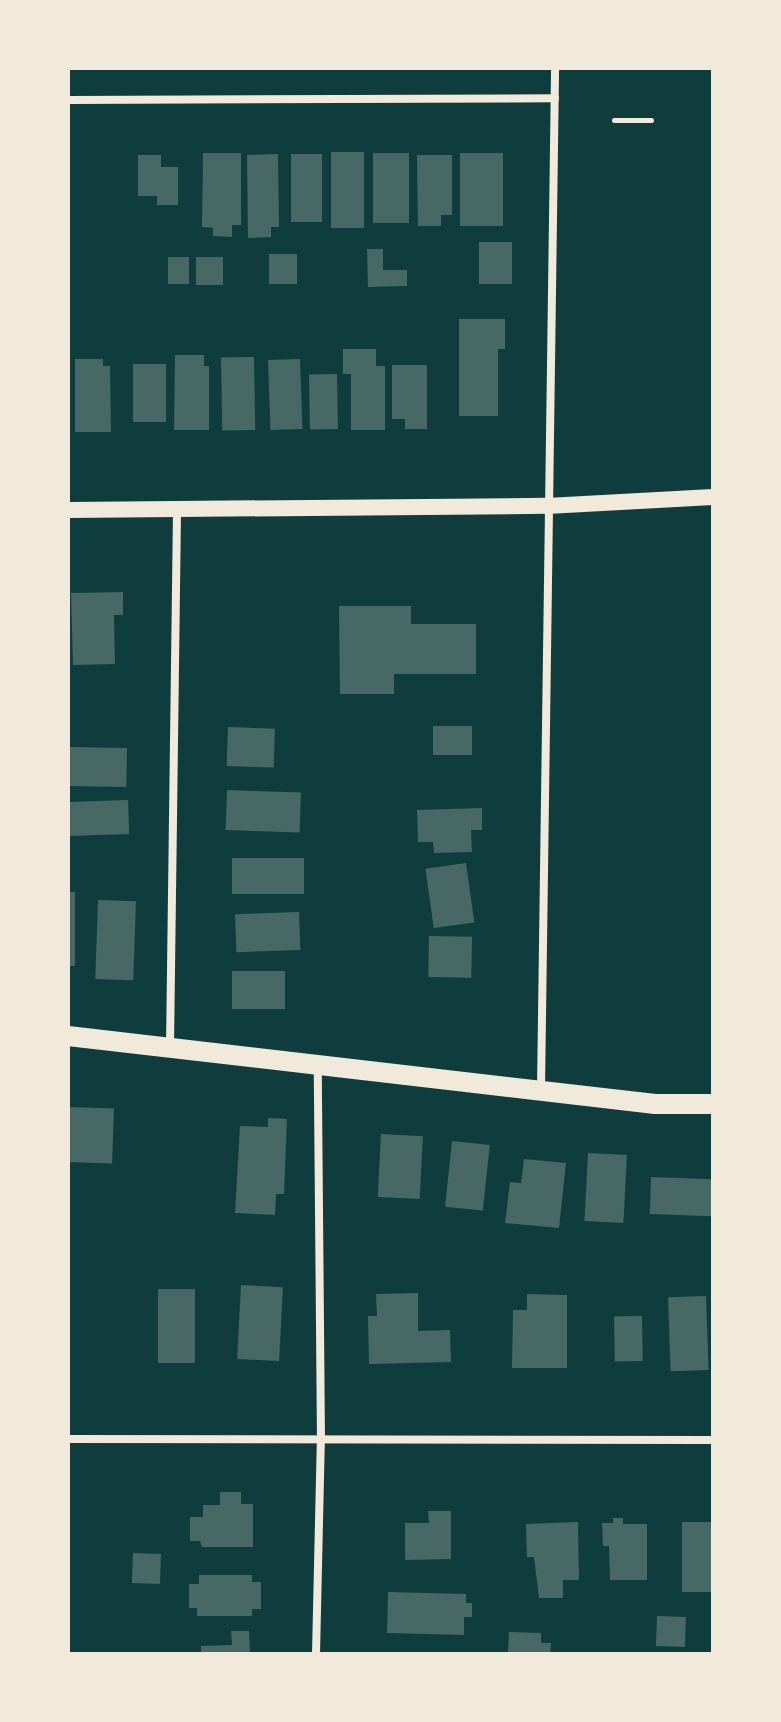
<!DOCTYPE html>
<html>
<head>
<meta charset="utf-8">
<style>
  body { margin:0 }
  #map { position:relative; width:781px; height:1722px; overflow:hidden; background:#0f3d3e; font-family:Lora,serif }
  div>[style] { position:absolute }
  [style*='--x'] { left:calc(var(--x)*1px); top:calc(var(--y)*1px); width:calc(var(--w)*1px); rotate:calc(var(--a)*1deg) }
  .building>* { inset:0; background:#486865; transform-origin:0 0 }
  .path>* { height:5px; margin:-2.5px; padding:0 2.5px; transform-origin:2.5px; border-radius:2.5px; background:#f1e9da }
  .minor>* { height:8px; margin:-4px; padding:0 4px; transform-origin:4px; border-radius:4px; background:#f1e9da }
  .secondary>* { height:16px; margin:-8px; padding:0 8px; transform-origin:8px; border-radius:8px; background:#f1e9da }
  .primary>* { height:20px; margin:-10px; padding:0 10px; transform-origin:10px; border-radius:10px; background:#f1e9da }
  span { translate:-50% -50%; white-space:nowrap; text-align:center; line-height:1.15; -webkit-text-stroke:6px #f1e9da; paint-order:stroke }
  .frame { position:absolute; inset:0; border:70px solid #f1e9da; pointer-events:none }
</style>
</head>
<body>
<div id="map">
  <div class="building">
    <i style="left:331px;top:152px;width:33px;height:76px"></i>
    <i style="clip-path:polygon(203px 153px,241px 153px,241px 225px,232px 225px,232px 237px,213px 236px,213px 228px,202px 227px)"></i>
    <i style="left:373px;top:153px;width:36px;height:70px"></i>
    <i style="left:460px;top:153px;width:43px;height:73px"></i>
    <i style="clip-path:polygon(278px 154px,279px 227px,271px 227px,271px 237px,248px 238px,247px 155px)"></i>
    <i style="left:322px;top:154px;width:68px;height:31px;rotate:90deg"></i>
    <i style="clip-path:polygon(138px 155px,161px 155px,161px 167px,178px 167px,178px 205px,157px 205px,157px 196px,138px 196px)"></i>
    <i style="clip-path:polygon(417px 155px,452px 155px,452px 215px,441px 215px,441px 226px,418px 226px)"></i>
    <i style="left:479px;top:242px;width:33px;height:42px"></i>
    <i style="clip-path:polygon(367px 249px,383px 249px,383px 270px,407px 270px,407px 286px,368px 287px)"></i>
    <i style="left:269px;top:254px;width:28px;height:30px"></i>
    <i style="left:168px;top:257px;width:21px;height:27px"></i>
    <i style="left:196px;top:257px;width:27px;height:28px"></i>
    <i style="clip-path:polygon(459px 319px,505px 319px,505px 349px,498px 349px,498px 416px,459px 416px)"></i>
    <i style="clip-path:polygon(343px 349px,376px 349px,376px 366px,385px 366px,385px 430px,351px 430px,351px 374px,343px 374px)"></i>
    <i style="clip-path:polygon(175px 355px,204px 355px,204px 366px,209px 366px,209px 430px,174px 430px)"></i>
    <i style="left:254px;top:357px;width:73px;height:33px;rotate:89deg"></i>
    <i style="clip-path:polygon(75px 359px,103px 359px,103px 366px,110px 366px,111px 432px,75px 432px)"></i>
    <i style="left:300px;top:359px;width:70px;height:32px;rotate:88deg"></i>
    <i style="left:166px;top:364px;width:58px;height:33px;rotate:90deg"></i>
    <i style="clip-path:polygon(392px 365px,427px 365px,427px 429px,405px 429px,405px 419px,392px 419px)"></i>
    <i style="left:337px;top:374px;width:55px;height:28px;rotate:89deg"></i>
    <i style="clip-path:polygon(123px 592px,123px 615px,114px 615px,115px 664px,73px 665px,71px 593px)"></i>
    <i style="clip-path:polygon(339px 606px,411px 606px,411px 624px,476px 624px,476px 674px,394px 674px,394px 694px,340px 694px)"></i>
    <i style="left:472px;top:726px;width:29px;height:39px;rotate:90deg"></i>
    <i style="left:228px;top:727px;width:47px;height:39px;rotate:2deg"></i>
    <i style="left:70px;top:747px;width:57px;height:39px;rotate:1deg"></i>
    <i style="left:227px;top:790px;width:74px;height:40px;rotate:2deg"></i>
    <i style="left:128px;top:800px;width:34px;height:60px;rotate:88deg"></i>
    <i style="clip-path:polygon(482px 808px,482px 830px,471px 830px,472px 852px,434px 853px,433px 842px,418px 842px,417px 810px)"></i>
    <i style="left:232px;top:858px;width:72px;height:36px"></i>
    <i style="left:466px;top:863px;width:60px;height:41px;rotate:82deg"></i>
    <i style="left:68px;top:892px;width:7px;height:74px"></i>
    <i style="left:98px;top:900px;width:38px;height:79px;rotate:2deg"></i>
    <i style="left:299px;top:912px;width:38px;height:64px;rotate:88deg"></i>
    <i style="left:429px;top:936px;width:43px;height:41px;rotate:1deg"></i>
    <i style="left:232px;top:971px;width:53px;height:38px"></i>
    <i style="left:68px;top:1107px;width:46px;height:55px;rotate:2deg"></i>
    <i style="clip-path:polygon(268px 1118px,287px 1119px,284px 1194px,276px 1194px,275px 1215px,235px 1213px,240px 1126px,268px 1127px)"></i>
    <i style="left:381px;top:1134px;width:42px;height:63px;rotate:3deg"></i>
    <i style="left:452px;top:1141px;width:38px;height:66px;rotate:6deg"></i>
    <i style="left:588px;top:1153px;width:39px;height:68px;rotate:3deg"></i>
    <i style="clip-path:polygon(524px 1159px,566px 1163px,559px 1228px,505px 1223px,510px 1182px,521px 1183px)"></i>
    <i style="left:651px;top:1177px;width:62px;height:37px;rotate:2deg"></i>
    <i style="left:241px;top:1285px;width:42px;height:74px;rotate:3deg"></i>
    <i style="left:158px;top:1289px;width:37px;height:74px"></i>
    <i style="clip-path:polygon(418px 1293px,418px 1331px,450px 1330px,451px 1362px,369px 1364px,368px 1316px,377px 1316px,376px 1294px)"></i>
    <i style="clip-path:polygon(527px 1294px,567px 1295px,567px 1368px,512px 1368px,513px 1310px,527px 1310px)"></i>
    <i style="left:706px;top:1296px;width:74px;height:38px;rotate:88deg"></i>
    <i style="left:642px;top:1316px;width:45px;height:28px;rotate:89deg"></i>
    <i style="clip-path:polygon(220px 1492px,241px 1492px,241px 1504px,253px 1504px,253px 1547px,202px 1547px,200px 1541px,190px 1541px,190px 1517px,203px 1517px,203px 1505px,220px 1505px)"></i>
    <i style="clip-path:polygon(428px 1511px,451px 1511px,451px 1559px,405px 1560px,405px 1523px,429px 1523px)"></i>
    <i style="clip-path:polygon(613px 1518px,623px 1518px,623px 1524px,647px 1524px,647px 1580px,610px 1580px,609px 1546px,603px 1546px,602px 1523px,613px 1523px)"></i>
    <i style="clip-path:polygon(578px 1522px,579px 1580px,563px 1580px,563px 1598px,539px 1598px,534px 1557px,527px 1557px,526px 1524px)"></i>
    <i style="left:682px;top:1522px;width:31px;height:70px"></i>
    <i style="left:133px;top:1553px;width:28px;height:30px;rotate:2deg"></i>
    <i style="clip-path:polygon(199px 1575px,252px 1575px,252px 1582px,261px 1582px,261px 1609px,252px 1609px,252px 1616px,197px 1616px,197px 1608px,189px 1608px,189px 1584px,199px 1584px)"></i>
    <i style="clip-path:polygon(388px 1592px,466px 1594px,466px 1603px,472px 1603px,472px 1617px,464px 1617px,464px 1635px,387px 1633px)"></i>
    <i style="left:657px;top:1616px;width:29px;height:30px;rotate:2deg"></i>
    <i style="clip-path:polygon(231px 1631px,249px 1631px,250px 1654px,201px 1654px,201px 1646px,232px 1645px)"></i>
    <i style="clip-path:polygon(509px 1632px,541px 1633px,541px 1643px,551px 1643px,550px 1654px,508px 1654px)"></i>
  </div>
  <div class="path">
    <i style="--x:614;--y:120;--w:37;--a:0"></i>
  </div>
  <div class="minor">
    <i style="--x:68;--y:100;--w:487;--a:-0.2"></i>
    <i style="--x:170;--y:1047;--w:537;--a:-89.25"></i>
    <i style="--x:541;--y:1089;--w:1021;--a:-89.21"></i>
    <i style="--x:68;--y:1439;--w:645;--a:0.09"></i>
    <i style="--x:316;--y:1654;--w:213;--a:-88.7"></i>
    <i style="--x:321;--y:1441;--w:375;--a:-90.5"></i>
  </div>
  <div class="secondary">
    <i style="--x:68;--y:510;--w:479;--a:-0.5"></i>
    <i style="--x:547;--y:506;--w:166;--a:-3.1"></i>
  </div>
  <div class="primary">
    <i style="--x:68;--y:1036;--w:591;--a:6.61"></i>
    <i style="--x:655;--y:1104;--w:58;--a:0"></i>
  </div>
  <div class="frame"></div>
</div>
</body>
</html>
